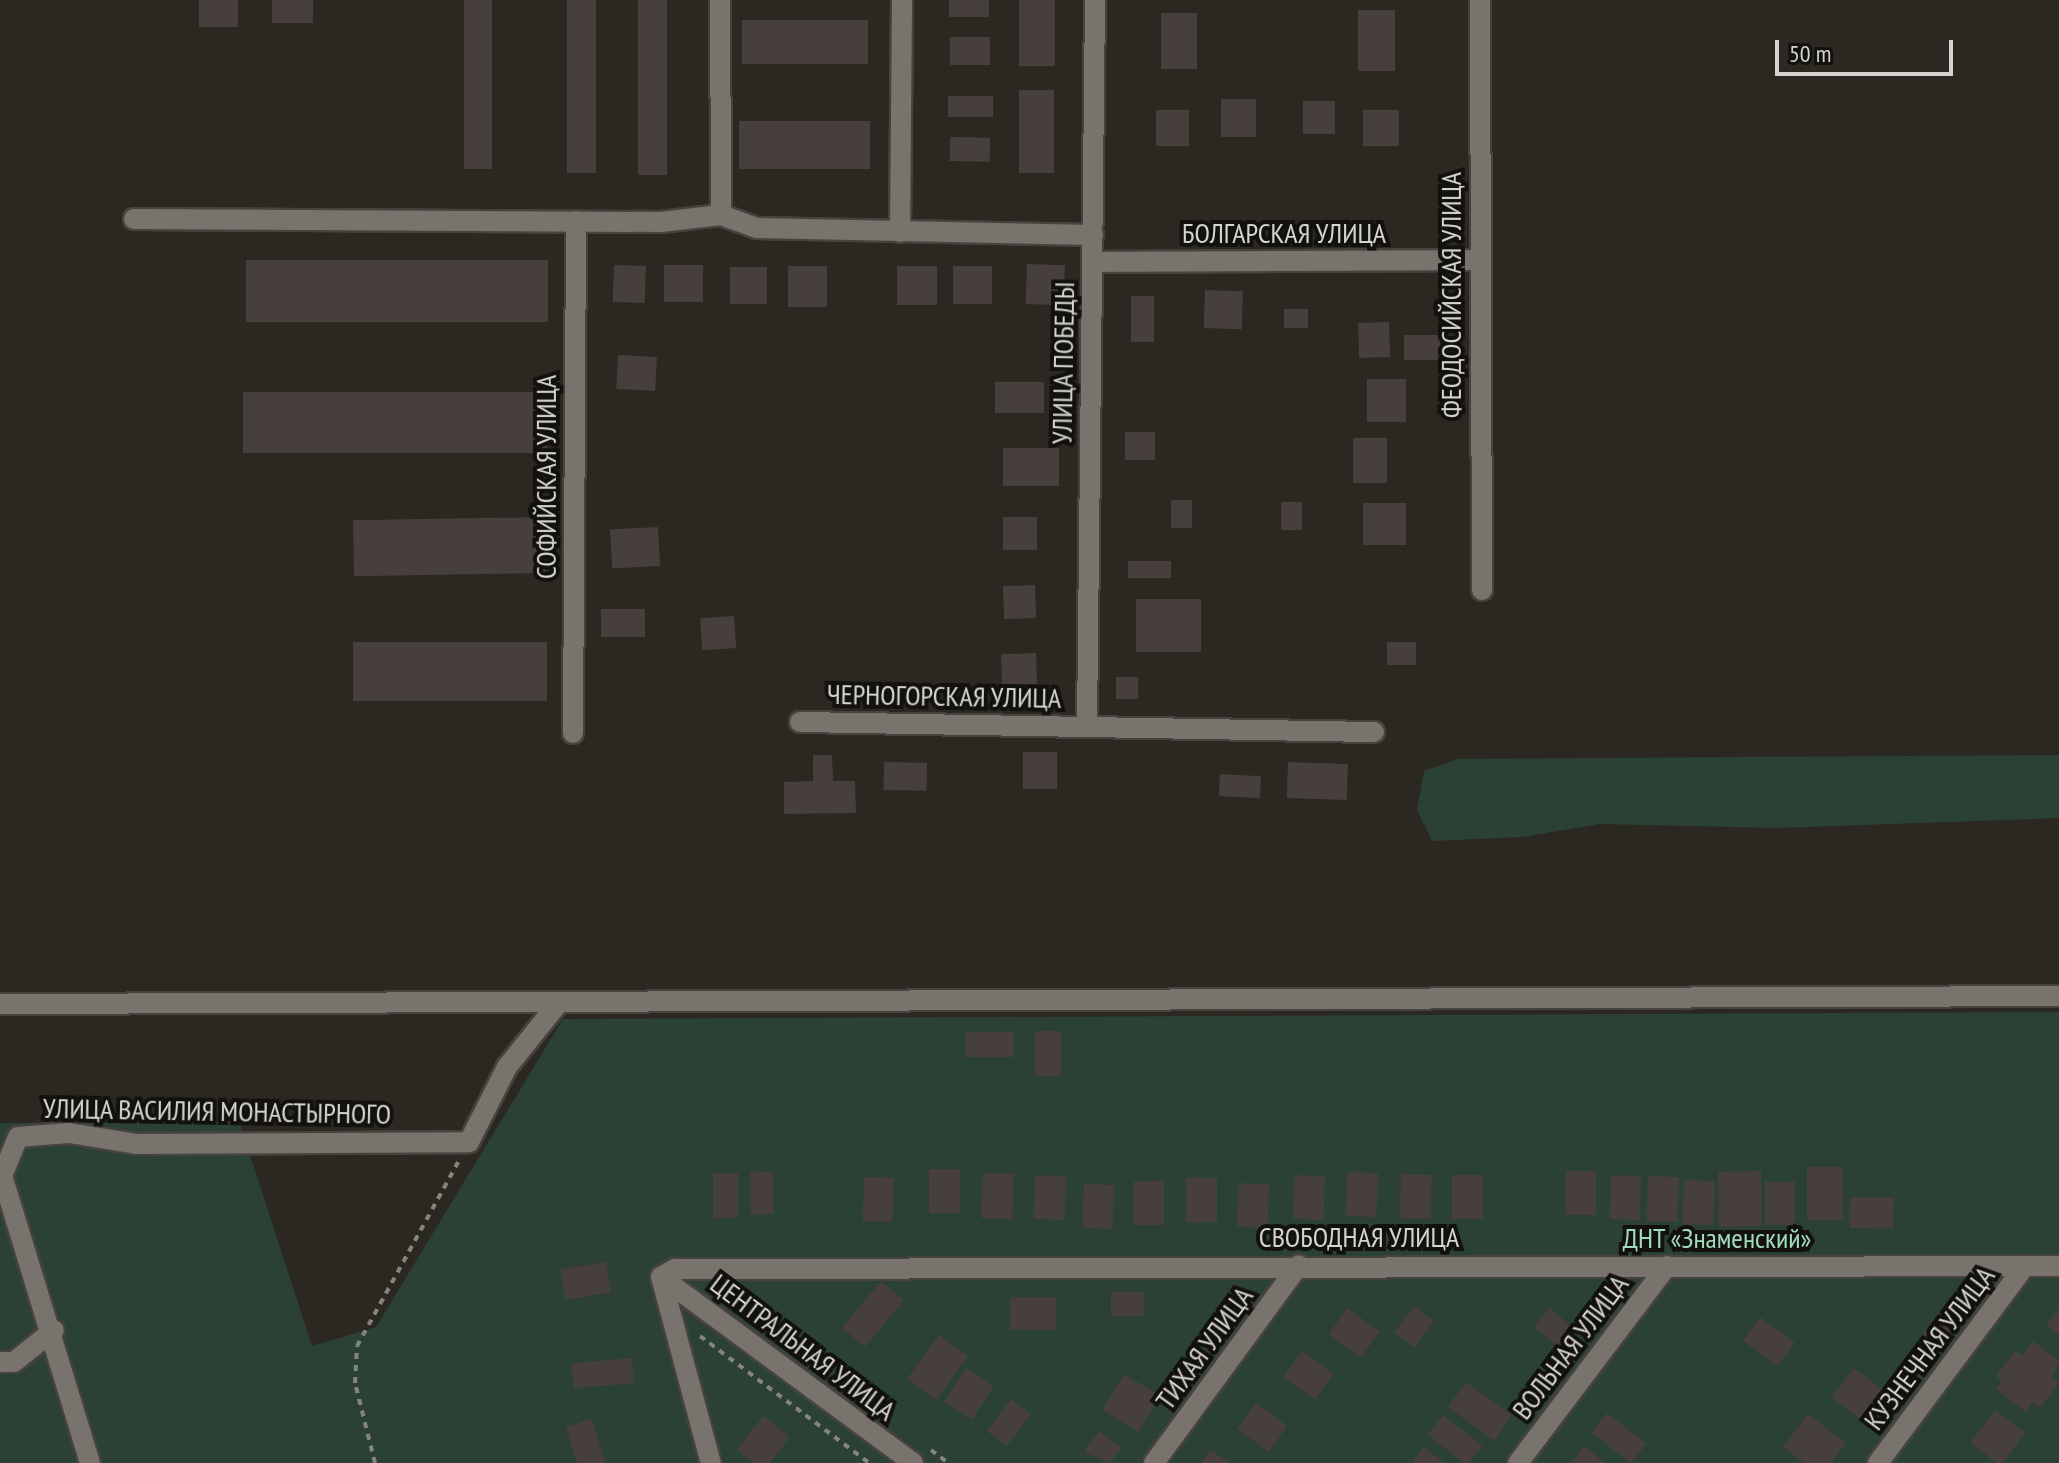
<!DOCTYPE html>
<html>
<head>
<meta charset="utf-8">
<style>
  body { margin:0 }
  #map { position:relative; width:2059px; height:1463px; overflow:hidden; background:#2b2821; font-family:"PT Sans Narrow",sans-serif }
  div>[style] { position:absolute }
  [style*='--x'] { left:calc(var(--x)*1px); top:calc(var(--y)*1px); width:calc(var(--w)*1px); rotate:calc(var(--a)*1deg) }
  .green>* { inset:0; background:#2b4136 }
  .building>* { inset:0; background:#473f3b; transform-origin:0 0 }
  .path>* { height:4px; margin-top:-2px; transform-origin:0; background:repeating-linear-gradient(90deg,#86847e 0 6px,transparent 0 12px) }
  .roads { filter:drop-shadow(2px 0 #46433e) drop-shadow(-2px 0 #46433e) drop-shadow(0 2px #46433e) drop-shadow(0 -2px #46433e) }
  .minor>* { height:20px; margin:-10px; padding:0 10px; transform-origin:10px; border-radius:10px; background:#78736c }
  span { translate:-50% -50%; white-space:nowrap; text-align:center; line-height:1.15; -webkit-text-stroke:8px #12110e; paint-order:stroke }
  .street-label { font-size:28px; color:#d5d3cf }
  .park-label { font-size:28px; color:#a0dbbb }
  .scale { position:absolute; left:1775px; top:40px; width:178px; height:36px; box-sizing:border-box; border:4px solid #d5d3cf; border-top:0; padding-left:10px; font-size:24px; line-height:28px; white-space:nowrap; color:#d5d3cf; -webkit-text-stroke:6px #12110e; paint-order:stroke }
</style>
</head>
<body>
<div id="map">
  <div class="green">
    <i style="clip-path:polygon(2059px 755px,2059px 818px,1778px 828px,1600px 824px,1522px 837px,1432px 841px,1417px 810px,1424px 771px,1458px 759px)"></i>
    <i style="clip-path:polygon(2059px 1012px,2059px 1463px,0 1463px,0 1123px,239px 1121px,312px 1346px,376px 1327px,563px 1019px)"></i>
  </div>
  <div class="building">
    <i style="left:199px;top:0;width:39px;height:27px"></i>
    <i style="left:272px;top:0;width:41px;height:23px"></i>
    <i style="left:464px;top:0;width:28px;height:169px"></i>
    <i style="left:567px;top:0;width:29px;height:173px"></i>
    <i style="left:638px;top:0;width:29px;height:175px"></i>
    <i style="left:949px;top:0;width:40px;height:17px"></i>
    <i style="left:1019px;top:0;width:36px;height:66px"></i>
    <i style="left:1358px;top:10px;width:37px;height:61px"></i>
    <i style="left:1161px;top:13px;width:36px;height:56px"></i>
    <i style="left:742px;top:20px;width:126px;height:44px"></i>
    <i style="left:950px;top:37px;width:40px;height:28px"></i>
    <i style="left:1019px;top:90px;width:35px;height:83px"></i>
    <i style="left:948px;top:96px;width:45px;height:21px"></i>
    <i style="left:1221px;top:99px;width:35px;height:38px"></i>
    <i style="left:1303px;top:101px;width:32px;height:33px"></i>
    <i style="left:1156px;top:110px;width:33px;height:36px"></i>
    <i style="left:1363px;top:110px;width:36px;height:36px"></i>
    <i style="left:739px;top:121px;width:131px;height:48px"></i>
    <i style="left:950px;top:137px;width:40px;height:24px;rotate:1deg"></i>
    <i style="left:548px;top:260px;width:62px;height:302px;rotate:90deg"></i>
    <i style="left:1027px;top:264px;width:38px;height:40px;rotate:2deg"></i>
    <i style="left:614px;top:265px;width:32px;height:37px;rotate:2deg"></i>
    <i style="left:664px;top:265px;width:39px;height:37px"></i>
    <i style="left:788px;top:266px;width:39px;height:41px"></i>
    <i style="left:897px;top:266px;width:40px;height:39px"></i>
    <i style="left:953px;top:266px;width:39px;height:38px"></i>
    <i style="left:730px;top:267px;width:37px;height:37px"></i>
    <i style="left:1205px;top:290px;width:38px;height:38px;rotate:2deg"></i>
    <i style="left:1154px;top:296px;width:46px;height:23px;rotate:90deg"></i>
    <i style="left:1284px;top:309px;width:24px;height:19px"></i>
    <i style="left:1389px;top:322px;width:35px;height:31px;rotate:88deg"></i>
    <i style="left:1404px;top:335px;width:36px;height:25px"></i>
    <i style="left:618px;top:355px;width:39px;height:34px;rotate:3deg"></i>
    <i style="left:1367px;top:379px;width:39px;height:43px"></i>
    <i style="left:995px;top:382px;width:49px;height:31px"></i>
    <i style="left:243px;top:392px;width:304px;height:61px"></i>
    <i style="left:1125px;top:432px;width:30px;height:28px"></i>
    <i style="left:1387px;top:438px;width:45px;height:34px;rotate:90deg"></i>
    <i style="left:1003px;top:448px;width:56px;height:38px"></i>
    <i style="left:1192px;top:500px;width:28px;height:21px;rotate:90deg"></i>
    <i style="left:1281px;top:502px;width:21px;height:28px"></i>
    <i style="left:1406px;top:503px;width:42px;height:43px;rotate:90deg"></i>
    <i style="left:545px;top:517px;width:56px;height:192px;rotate:89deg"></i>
    <i style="left:1003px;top:517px;width:34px;height:33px"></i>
    <i style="left:658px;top:527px;width:39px;height:48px;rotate:87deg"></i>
    <i style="left:1171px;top:561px;width:17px;height:43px;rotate:90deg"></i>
    <i style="left:1035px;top:585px;width:33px;height:32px;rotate:88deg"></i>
    <i style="left:1136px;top:599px;width:65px;height:53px"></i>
    <i style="left:601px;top:609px;width:44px;height:28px"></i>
    <i style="left:734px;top:616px;width:32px;height:34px;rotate:86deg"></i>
    <i style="left:353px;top:642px;width:194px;height:59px"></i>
    <i style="left:1387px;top:642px;width:29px;height:23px"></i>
    <i style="left:1036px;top:653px;width:31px;height:35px;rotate:88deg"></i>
    <i style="left:1116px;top:677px;width:22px;height:22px"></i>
    <i style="left:1023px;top:752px;width:34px;height:37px"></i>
    <i style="clip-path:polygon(813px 755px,832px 755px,833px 781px,855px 781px,856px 813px,784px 814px,784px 782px,813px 781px)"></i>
    <i style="left:884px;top:762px;width:43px;height:28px;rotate:1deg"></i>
    <i style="left:1288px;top:762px;width:60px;height:36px;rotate:2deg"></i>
    <i style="left:1220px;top:774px;width:41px;height:22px;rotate:3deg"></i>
    <i style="left:1035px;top:1031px;width:26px;height:45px"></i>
    <i style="left:966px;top:1032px;width:48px;height:25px"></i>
    <i style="left:1807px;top:1167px;width:36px;height:53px"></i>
    <i style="left:929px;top:1169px;width:31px;height:44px"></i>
    <i style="left:1566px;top:1171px;width:30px;height:44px"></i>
    <i style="left:1761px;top:1171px;width:55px;height:43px;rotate:89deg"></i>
    <i style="left:773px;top:1172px;width:42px;height:23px;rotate:89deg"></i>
    <i style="left:1347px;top:1172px;width:31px;height:44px;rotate:2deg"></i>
    <i style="left:713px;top:1173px;width:25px;height:45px"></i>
    <i style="left:983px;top:1173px;width:31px;height:45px;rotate:2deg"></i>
    <i style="left:1401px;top:1174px;width:31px;height:44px;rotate:2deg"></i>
    <i style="left:1035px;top:1175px;width:31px;height:44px;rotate:2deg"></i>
    <i style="left:1295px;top:1175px;width:30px;height:44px;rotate:2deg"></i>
    <i style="left:1452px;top:1175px;width:31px;height:44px"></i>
    <i style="left:1611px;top:1175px;width:30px;height:44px;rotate:2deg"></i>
    <i style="left:1648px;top:1176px;width:31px;height:45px;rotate:2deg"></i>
    <i style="left:864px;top:1177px;width:30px;height:44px;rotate:2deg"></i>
    <i style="left:1186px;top:1178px;width:31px;height:44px"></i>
    <i style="left:1684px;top:1180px;width:31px;height:44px;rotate:2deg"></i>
    <i style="left:1134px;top:1181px;width:30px;height:44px"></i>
    <i style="left:1795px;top:1182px;width:43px;height:30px;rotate:90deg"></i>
    <i style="left:1239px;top:1183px;width:30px;height:44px;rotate:2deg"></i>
    <i style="left:1084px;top:1184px;width:30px;height:44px;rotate:2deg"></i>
    <i style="left:1850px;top:1197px;width:44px;height:31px;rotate:1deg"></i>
    <i style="left:606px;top:1262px;width:31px;height:46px;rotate:81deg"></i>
    <i style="left:881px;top:1281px;width:30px;height:61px;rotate:40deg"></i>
    <i style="left:1144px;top:1292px;width:24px;height:33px;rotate:90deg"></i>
    <i style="left:1010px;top:1297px;width:46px;height:33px"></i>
    <i style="left:1945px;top:1305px;width:23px;height:38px;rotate:38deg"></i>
    <i style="left:1414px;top:1306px;width:25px;height:33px;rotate:37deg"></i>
    <i style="left:1347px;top:1308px;width:40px;height:32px;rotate:35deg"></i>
    <i style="left:1549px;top:1308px;width:36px;height:24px;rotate:39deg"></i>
    <i style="clip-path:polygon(2059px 1308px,2059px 1335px,2046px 1325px)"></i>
    <i style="left:1760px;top:1317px;width:43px;height:29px;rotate:36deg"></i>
    <i style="left:939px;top:1335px;width:36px;height:54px;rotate:36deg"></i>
    <i style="clip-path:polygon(2033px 1341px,2059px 1361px,2052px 1378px,2059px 1383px,2040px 1408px,2033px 1402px,2026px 1412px,1996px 1389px,2002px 1382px,1996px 1376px,2015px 1351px,2022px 1356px)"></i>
    <i style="left:1302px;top:1351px;width:39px;height:32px;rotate:36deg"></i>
    <i style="left:632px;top:1358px;width:25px;height:61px;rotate:85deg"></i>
    <i style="left:966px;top:1368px;width:33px;height:40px;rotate:33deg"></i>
    <i style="left:1854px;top:1368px;width:39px;height:37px;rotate:37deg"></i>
    <i style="left:1124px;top:1374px;width:42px;height:42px;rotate:31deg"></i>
    <i style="left:1466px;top:1382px;width:57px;height:31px;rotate:36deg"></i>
    <i style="left:1011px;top:1399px;width:25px;height:40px;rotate:37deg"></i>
    <i style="left:1256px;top:1403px;width:39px;height:32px;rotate:36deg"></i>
    <i style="left:1995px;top:1410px;width:38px;height:41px;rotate:37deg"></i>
    <i style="left:1607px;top:1413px;width:50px;height:25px;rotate:38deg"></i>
    <i style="clip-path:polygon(1808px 1414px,1846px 1443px,1831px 1463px,1804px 1463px,1783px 1447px)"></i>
    <i style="left:1443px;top:1415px;width:50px;height:25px;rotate:38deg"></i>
    <i style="clip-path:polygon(763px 1416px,790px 1437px,770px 1463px,753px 1463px,737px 1450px)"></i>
    <i style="clip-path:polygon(592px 1419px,605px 1463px,577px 1463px,566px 1427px)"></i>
    <i style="clip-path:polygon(1099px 1431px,1121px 1448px,1110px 1463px,1084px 1452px)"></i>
    <i style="clip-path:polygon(1584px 1446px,1605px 1463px,1571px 1463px)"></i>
    <i style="clip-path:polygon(1424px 1447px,1444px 1463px,1412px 1463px)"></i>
    <i style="clip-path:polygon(1210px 1450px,1230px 1463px,1202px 1463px)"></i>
  </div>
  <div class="path">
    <i style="--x:721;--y:1290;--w:43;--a:37.4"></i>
    <i style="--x:700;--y:1336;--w:211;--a:36.9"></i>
    <i style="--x:931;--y:1450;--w:21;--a:37"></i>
    <i style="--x:375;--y:1463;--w:82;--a:-104"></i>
    <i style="--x:355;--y:1383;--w:37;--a:-87"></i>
    <i style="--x:357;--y:1346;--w:210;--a:-61.2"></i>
  </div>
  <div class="roads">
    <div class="minor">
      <i style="--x:720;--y:0;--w:215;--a:89.7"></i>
      <i style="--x:1480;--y:0;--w:590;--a:89.81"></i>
      <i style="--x:134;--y:219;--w:527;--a:0.33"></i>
      <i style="--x:661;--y:222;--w:60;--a:-6.7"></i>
      <i style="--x:721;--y:215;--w:37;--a:20"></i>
      <i style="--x:756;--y:228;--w:337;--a:1.2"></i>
      <i style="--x:900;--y:232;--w:232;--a:-89.5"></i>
      <i style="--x:1093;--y:262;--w:383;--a:-0.3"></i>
      <i style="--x:800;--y:722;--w:574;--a:1"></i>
      <i style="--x:1087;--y:727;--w:727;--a:-89.37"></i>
      <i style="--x:573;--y:733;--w:512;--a:-89.66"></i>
      <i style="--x:0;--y:1004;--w:2059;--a:-0.22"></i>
      <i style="--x:661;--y:1277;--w:16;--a:-30"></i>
      <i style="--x:675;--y:1269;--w:1384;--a:-0.12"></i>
      <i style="--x:661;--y:1277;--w:313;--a:36.4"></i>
      <i style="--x:661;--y:1277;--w:193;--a:75"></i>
      <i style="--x:0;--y:1362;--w:14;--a:0"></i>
      <i style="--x:14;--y:1362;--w:51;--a:-38.7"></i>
      <i style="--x:90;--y:1463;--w:300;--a:-107"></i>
      <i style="--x:2;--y:1176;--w:42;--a:-67.7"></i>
      <i style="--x:18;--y:1137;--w:51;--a:-4.5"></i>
      <i style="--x:69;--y:1133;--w:68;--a:9.3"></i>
      <i style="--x:136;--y:1144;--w:333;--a:-0.3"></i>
      <i style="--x:469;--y:1142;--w:84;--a:-63.1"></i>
      <i style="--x:507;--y:1067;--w:78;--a:-51.2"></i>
      <i style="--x:1154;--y:1463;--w:245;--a:-53.8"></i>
      <i style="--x:1518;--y:1463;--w:247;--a:-52.9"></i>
      <i style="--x:1878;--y:1463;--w:246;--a:-53.3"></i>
    </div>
  </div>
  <div class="street-label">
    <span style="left:1284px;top:233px">БОЛГАРСКАЯ УЛИЦА</span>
    <span style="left:1451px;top:295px;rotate:-90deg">ФЕОДОСИЙСКАЯ УЛИЦА</span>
    <span style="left:1063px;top:363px;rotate:-89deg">УЛИЦА ПОБЕДЫ</span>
    <span style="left:546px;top:477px;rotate:-90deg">СОФИЙСКАЯ УЛИЦА</span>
    <span style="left:944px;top:696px;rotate:1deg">ЧЕРНОГОРСКАЯ УЛИЦА</span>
    <span style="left:217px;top:1111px;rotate:1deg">УЛИЦА ВАСИЛИЯ МОНАСТЫРНОГО</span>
    <span style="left:1359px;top:1237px">СВОБОДНАЯ УЛИЦА</span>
    <span style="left:803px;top:1347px;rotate:37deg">ЦЕНТРАЛЬНАЯ УЛИЦА</span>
    <span style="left:1570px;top:1347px;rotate:-53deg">ВОЛЬНАЯ УЛИЦА</span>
    <span style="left:1204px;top:1348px;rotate:-54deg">ТИХАЯ УЛИЦА</span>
    <span style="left:1929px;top:1348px;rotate:-53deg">КУЗНЕЧНАЯ УЛИЦА</span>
  </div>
  <div class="park-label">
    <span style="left:1717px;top:1238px">ДНТ «Знаменский»</span>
  </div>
  <div class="scale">50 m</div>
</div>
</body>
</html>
